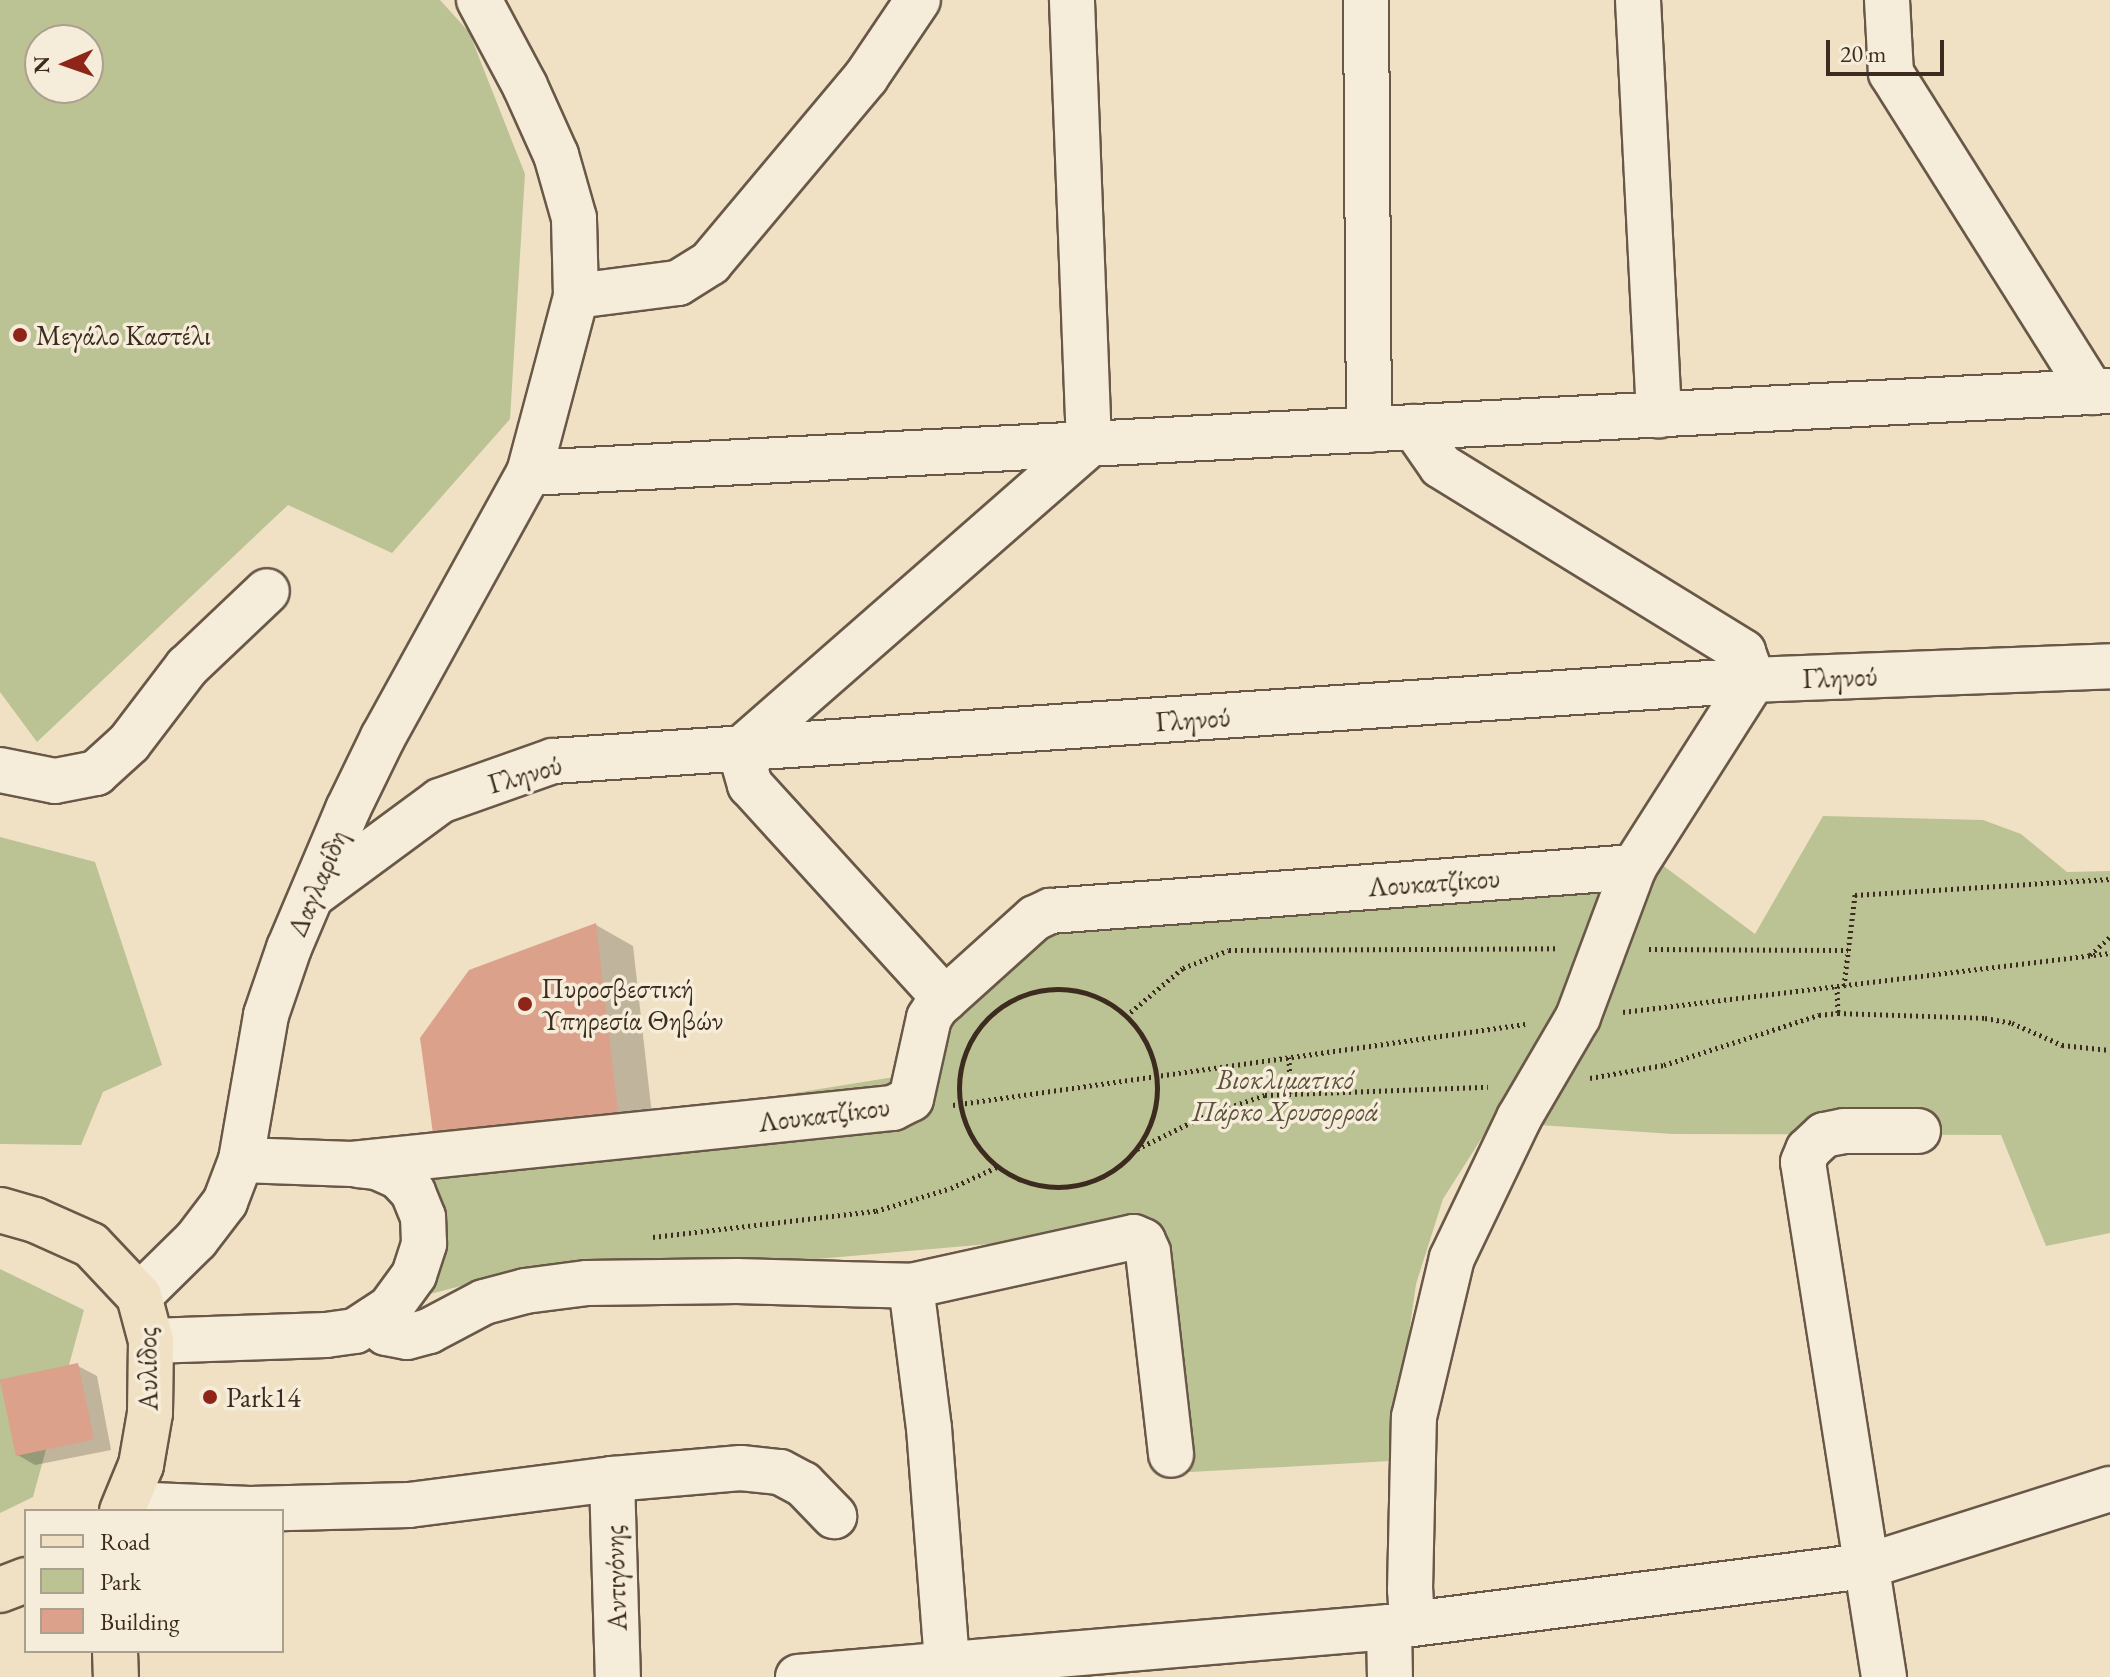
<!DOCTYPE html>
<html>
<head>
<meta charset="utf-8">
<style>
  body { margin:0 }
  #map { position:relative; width:2110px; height:1677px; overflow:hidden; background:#f0e1c4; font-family:"EB Garamond",serif }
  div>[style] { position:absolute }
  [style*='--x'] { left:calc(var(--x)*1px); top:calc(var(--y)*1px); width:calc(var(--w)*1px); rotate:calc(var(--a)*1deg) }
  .green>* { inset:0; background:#bbc294 }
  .shadow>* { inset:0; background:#0003 }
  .building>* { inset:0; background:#dba18b; transform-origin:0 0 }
  .path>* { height:5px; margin-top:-2.5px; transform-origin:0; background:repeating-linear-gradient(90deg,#3c2b1e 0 2px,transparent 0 6px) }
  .path>.ring { margin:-2.5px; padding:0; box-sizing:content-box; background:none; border:5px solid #3c2b1e; border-radius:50% }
  .roads { filter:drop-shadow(2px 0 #695848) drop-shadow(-2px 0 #695848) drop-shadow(0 2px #695848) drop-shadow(0 -2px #695848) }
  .minor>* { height:44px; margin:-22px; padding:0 22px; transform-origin:22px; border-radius:22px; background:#f5ecd9 }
  .major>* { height:44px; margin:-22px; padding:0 22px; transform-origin:22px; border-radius:22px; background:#f0e1c4 }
  .dots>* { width:22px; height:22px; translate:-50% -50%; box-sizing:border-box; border:4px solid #f5ecd9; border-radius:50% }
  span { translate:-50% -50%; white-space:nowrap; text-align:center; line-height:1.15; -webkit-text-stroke:7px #f5ecd9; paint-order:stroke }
  .poi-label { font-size:28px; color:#3c2b1e }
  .left { translate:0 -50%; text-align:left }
  .street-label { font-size:28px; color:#3c2b1e }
  .park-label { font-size:28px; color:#5c513c; font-style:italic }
  .legend { position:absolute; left:24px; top:1509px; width:260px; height:144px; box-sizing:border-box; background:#f5ecd9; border:2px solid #ab9f8e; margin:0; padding:10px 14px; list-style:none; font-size:24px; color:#3c2b1e }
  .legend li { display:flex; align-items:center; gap:16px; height:40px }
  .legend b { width:40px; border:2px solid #ab9f8e }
  .north { position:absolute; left:24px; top:24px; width:80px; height:80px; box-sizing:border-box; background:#f5ecd9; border:2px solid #ab9f8e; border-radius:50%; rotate:268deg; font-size:22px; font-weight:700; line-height:32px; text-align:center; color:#3c2b1e }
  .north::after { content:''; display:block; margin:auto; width:28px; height:36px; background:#8f2418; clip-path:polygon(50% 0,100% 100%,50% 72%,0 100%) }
  .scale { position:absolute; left:1826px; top:40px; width:118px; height:36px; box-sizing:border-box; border:4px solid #3c2b1e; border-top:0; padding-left:10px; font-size:24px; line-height:28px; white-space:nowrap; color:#3c2b1e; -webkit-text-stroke:6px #f5ecd9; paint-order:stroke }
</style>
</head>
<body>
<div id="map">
  <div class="green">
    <i style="clip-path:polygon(evenodd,0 0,440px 0,469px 32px,525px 174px,510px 419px,392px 553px,288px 505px,37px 742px,0 692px,0 0,88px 40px,88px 88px,40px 88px,40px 40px,88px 40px)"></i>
    <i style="clip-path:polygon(1823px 816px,1983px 820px,2021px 834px,2067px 872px,2110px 871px,2110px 1233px,2046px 1246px,2001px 1135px,1673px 1134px,1492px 1122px,1443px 1199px,1416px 1284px,1391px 1461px,1172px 1473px,1152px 1230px,737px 1266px,584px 1272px,461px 1286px,426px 1295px,423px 1217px,352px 1164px,913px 1074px,945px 1019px,1048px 925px,1661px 864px,1755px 934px)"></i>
    <i style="clip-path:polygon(0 837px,95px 862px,162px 1065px,103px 1092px,81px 1145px,0 1144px)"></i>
    <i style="clip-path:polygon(0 1269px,84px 1310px,33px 1497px,0 1513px)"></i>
  </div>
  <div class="shadow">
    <i style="clip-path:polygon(596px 925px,633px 946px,654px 1133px,473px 1161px)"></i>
    <i style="clip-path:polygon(78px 1366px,97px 1376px,111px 1450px,35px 1465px,16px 1454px)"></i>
  </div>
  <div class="building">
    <i style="clip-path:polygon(596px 923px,618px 1112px,434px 1141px,420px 1038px,469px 970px)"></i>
    <i style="left:78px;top:1363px;width:78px;height:80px;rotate:78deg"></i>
  </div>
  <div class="path">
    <i style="--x:1649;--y:949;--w:199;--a:0.3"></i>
    <i style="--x:2090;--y:955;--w:27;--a:-42"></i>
    <i style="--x:1837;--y:986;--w:27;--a:88"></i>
    <i style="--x:1844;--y:986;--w:92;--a:-83.1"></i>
    <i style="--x:1855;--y:895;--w:256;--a:-3.6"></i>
    <i class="ring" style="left:959px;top:989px;width:193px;height:193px"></i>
    <i style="--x:1623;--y:1012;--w:491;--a:-6.9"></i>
    <i style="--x:1126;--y:1016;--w:75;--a:-40.1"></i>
    <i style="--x:1183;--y:968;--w:49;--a:-21.4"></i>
    <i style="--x:1229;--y:950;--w:330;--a:-0.3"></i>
    <i style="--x:1289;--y:1057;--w:36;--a:88"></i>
    <i style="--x:1590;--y:1078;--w:75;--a:-10"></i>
    <i style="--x:1664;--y:1065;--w:163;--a:-17.9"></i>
    <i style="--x:1819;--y:1015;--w:19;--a:-6"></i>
    <i style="--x:1838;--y:1013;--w:147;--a:1.9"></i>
    <i style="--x:1985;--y:1018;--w:27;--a:10"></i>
    <i style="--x:2012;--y:1023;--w:55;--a:23.7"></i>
    <i style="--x:2062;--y:1045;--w:48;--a:5.9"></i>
    <i style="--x:953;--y:1105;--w:578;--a:-8.06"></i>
    <i style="--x:1137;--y:1149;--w:77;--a:-26.2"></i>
    <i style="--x:1206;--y:1115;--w:62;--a:-18.7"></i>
    <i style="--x:1265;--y:1095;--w:223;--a:-2.1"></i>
    <i style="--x:653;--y:1237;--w:225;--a:-6.7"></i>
    <i style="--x:876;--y:1211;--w:78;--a:-17"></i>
    <i style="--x:951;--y:1188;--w:51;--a:-24.5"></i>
  </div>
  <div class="roads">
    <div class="minor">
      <i style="--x:1366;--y:0;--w:430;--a:89.6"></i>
      <i style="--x:1638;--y:0;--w:416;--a:87.1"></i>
      <i style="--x:1887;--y:0;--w:73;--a:86.9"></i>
      <i style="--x:1891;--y:73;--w:377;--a:57.8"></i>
      <i style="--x:576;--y:296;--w:103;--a:-7.3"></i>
      <i style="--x:678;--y:283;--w:38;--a:-32"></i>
      <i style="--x:710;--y:263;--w:243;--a:-50"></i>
      <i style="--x:866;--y:77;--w:93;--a:-56"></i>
      <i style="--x:1414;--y:427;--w:47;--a:55.3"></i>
      <i style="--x:1441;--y:466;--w:355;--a:31.6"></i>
      <i style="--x:1743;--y:652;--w:30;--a:70"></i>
      <i style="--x:529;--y:473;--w:1583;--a:-2.97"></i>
      <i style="--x:0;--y:770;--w:56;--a:11.3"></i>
      <i style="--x:55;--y:781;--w:42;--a:-11"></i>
      <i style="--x:96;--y:773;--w:45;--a:-42.3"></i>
      <i style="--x:129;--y:743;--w:96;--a:-52.7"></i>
      <i style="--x:187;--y:667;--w:110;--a:-43.5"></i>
      <i style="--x:314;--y:894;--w:157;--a:-36.4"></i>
      <i style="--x:440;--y:801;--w:120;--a:-19.5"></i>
      <i style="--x:553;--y:761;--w:1203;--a:-3.86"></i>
      <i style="--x:1753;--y:680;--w:357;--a:-2.2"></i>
      <i style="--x:945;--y:999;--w:290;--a:-132.3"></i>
      <i style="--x:750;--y:785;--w:36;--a:-106"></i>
      <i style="--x:740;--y:750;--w:464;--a:-41.2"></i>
      <i style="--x:1089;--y:444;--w:444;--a:-92.2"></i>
      <i style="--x:241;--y:1160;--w:111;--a:2.1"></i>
      <i style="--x:352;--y:1164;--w:544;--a:-5.91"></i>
      <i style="--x:893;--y:1108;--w:20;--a:-27"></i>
      <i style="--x:911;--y:1099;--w:83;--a:-77.5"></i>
      <i style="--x:929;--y:1018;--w:13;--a:-58"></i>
      <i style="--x:936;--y:1007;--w:133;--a:-42"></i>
      <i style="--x:1035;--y:918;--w:17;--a:-25"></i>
      <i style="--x:1050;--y:911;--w:586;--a:-4.31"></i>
      <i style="--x:911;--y:1286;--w:143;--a:82.8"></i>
      <i style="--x:929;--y:1428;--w:250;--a:85.6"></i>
      <i style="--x:139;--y:1296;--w:80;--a:-44.5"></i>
      <i style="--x:196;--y:1240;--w:48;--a:-52.7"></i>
      <i style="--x:225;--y:1202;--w:45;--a:-69.1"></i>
      <i style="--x:241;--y:1160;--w:147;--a:-80.2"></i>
      <i style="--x:266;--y:1015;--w:71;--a:-71.1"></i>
      <i style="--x:289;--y:948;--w:151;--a:-67"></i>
      <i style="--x:348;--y:809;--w:80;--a:-64.1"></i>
      <i style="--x:383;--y:737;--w:302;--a:-61.1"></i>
      <i style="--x:529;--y:473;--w:183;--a:-75.1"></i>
      <i style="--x:576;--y:296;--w:78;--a:-91.5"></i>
      <i style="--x:574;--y:218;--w:66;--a:-105.9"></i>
      <i style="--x:556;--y:155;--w:76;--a:-114.2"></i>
      <i style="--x:525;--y:86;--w:98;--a:-118.1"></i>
      <i style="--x:372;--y:1320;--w:19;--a:43"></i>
      <i style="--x:386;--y:1333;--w:21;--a:11"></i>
      <i style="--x:407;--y:1337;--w:23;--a:-15"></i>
      <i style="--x:429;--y:1331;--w:62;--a:-27.8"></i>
      <i style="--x:484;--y:1302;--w:42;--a:-15"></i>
      <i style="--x:525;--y:1291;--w:63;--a:-7.4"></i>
      <i style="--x:587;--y:1283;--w:150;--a:-0.8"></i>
      <i style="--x:737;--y:1281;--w:174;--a:1.6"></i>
      <i style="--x:911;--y:1286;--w:228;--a:-12.4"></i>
      <i style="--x:1134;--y:1237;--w:10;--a:24"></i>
      <i style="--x:1143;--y:1241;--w:12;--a:66"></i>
      <i style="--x:1148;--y:1252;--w:204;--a:83.5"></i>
      <i style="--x:151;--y:1341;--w:175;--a:-2"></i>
      <i style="--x:326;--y:1335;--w:29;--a:-8"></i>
      <i style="--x:355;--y:1331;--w:42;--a:-33.3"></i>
      <i style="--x:390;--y:1308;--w:41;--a:-54"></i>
      <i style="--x:414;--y:1275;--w:33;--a:-72"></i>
      <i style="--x:424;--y:1244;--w:27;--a:-92"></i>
      <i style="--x:423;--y:1217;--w:27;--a:-112"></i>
      <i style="--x:413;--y:1192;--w:21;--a:-133"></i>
      <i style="--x:399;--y:1177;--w:24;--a:-156"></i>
      <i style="--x:377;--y:1167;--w:19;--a:-174"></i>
      <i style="--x:612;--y:1479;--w:198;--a:88.3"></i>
      <i style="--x:127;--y:1504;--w:123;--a:2.3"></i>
      <i style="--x:250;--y:1509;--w:159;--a:-1.4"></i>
      <i style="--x:409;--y:1505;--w:205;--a:-7.3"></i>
      <i style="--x:612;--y:1479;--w:129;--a:-4.9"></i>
      <i style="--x:741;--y:1468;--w:39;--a:6"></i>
      <i style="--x:780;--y:1472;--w:26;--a:28"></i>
      <i style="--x:803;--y:1484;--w:45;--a:45.9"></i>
      <i style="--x:1412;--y:1624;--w:34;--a:-93"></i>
      <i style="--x:1410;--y:1590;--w:173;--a:-88.7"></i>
      <i style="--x:1414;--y:1417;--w:163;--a:-76.6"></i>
      <i style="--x:1452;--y:1258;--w:155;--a:-64.4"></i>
      <i style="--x:1519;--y:1118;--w:117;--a:-59.7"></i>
      <i style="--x:1578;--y:1017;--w:160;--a:-69.5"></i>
      <i style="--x:1634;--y:867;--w:222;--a:-57.5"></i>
      <i style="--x:1389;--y:1627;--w:50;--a:88.9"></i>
      <i style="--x:798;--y:1677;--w:593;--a:-4.84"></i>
      <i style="--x:1389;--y:1627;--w:482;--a:-7.3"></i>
      <i style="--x:1867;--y:1566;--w:255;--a:-17.6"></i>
      <i style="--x:1884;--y:1677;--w:521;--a:-98.94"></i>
      <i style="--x:1803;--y:1162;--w:13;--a:-67"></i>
      <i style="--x:1808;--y:1150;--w:22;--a:-43"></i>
      <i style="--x:1824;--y:1135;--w:20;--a:-11"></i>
      <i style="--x:1844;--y:1131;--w:74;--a:0"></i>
    </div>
    <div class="major">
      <i style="--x:0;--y:1210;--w:36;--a:16"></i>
      <i style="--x:35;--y:1220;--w:61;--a:24.1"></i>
      <i style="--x:91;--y:1245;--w:70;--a:46.7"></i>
      <i style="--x:139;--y:1296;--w:47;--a:75.1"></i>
      <i style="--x:151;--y:1341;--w:72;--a:90.8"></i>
      <i style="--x:150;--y:1413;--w:53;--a:99.8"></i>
      <i style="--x:141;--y:1465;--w:50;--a:112.4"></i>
      <i style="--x:0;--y:1590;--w:28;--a:-21"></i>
      <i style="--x:115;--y:1651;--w:26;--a:88"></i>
    </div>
  </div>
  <div class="dots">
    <i style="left:20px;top:335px;background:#8f2418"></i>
    <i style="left:525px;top:1004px;background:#8f2418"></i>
    <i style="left:210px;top:1397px;background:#8f2418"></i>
  </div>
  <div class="poi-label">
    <span class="left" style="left:36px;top:335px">Μεγάλο Καστέλι</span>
    <span class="left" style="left:541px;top:1004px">Πυροσβεστική<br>Υπηρεσία Θηβών</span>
    <span class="left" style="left:226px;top:1397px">Park14</span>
  </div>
  <div class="street-label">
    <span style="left:1840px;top:677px;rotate:-2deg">Γληνού</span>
    <span style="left:1193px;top:719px;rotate:-4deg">Γληνού</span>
    <span style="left:525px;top:774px;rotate:-16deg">Γληνού</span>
    <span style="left:1434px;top:882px;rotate:-4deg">Λουκατζίκου</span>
    <span style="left:317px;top:883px;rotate:-67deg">Δαγλαρίδη</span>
    <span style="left:824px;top:1114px;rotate:-7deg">Λουκατζίκου</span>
    <span style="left:147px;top:1369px;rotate:-91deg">Αυλίδος</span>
    <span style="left:615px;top:1578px;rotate:-92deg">Αντιγόνης</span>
  </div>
  <div class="park-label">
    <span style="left:1285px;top:1095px">Βιοκλιματικό<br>Πάρκο Χρυσορροά</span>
  </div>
  <ul class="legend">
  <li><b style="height:10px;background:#f0e1c4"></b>Road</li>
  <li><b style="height:22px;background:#bbc294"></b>Park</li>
  <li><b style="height:22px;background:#dba18b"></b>Building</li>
  </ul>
  <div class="north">N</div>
  <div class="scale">20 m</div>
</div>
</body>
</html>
